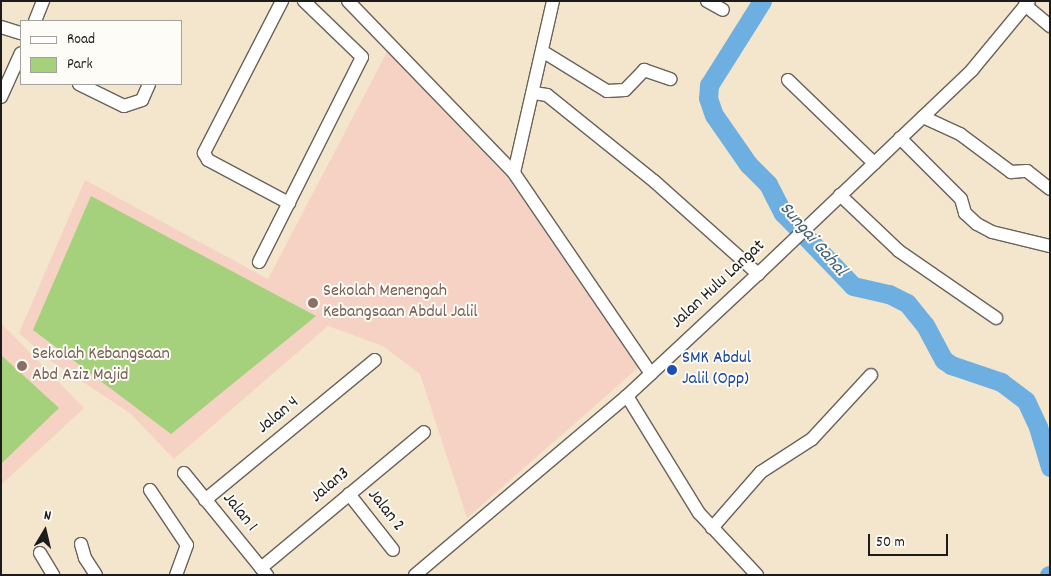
<!DOCTYPE html>
<html>
<head>
<meta charset="utf-8">
<style>
  body { margin:0 }
  #map { position:relative; width:1051px; height:576px; overflow:hidden; background:#f4e5cd; font-family:Dekko,sans-serif }
  div>[style] { position:absolute }
  [style*='--x'] { left:calc(var(--x)*1px); top:calc(var(--y)*1px); width:calc(var(--w)*1px); rotate:calc(var(--a)*1deg) }
  .built>* { inset:0; background:#f6d2c4 }
  .green>* { inset:0; background:#a5d07c }
  .river>* { height:19px; margin:-9.5px; padding:0 9.5px; transform-origin:9.5px; border-radius:9.5px; background:#6dafe1 }
  .roads { filter:drop-shadow(1px 0 #68625a) drop-shadow(-1px 0 #68625a) drop-shadow(0 1px #68625a) drop-shadow(0 -1px #68625a) }
  .minor>* { height:12px; margin:-6px; padding:0 6px; transform-origin:6px; border-radius:6px; background:#fff }
  .dots>* { width:14px; height:14px; translate:-50% -50%; box-sizing:border-box; border:2px solid #fdfcf7; border-radius:50% }
  span { translate:-50% -50%; white-space:nowrap; text-align:center; line-height:1.15; -webkit-text-stroke:4px #fdfcf7; paint-order:stroke }
  .street-label { font-size:18px; color:#1c1c1c }
  .education-label { font-size:18px; color:#785e54 }
  .left { translate:0 -50%; text-align:left }
  .transit-label { font-size:18px; color:#164399 }
  .water-label { font-size:19px; color:#405e75; font-style:italic }
  .frame { position:absolute; inset:0; border:2px solid #1c1c1c; pointer-events:none }
  .legend { position:absolute; left:20px; top:20px; width:162px; height:65px; box-sizing:border-box; background:#fdfcf7; border:1px solid #a3a29f; margin:0; padding:6px 9px; list-style:none; font-size:15px; color:#1c1c1c }
  .legend li { display:flex; align-items:center; gap:10px; height:25px }
  .legend b { width:25px; border:1px solid #a3a29f }
  .north { position:absolute; left:20px; top:506px; width:50px; height:50px; -webkit-text-stroke:4px #fdfcf7; paint-order:stroke; rotate:9deg; font-size:14px; font-weight:700; line-height:20px; text-align:center; color:#1c1c1c }
  .north::after { content:''; display:block; margin:auto; width:18px; height:22px; background:#1c1c1c; clip-path:polygon(50% 0,100% 100%,50% 72%,0 100%) }
  .scale { position:absolute; left:868px; top:534px; width:80px; height:22px; box-sizing:border-box; border:2px solid #1c1c1c; border-top:0; padding-left:6px; font-size:15px; line-height:18px; white-space:nowrap; color:#1c1c1c; -webkit-text-stroke:4px #fdfcf7; paint-order:stroke }
</style>
</head>
<body>
<div id="map">
  <div class="built">
    <i style="clip-path:polygon(387px 52px,508px 178px,638px 368px,467px 518px,420px 374px,383px 346px,328px 326px,174px 459px,130px 413px,48px 359px,19px 333px,85px 180px,268px 279px)"></i>
    <i style="clip-path:polygon(1px 323px,84px 408px,1px 485px)"></i>
  </div>
  <div class="green">
    <i style="clip-path:polygon(91px 196px,316px 316px,171px 434px,33px 330px)"></i>
    <i style="clip-path:polygon(1px 355px,59px 408px,1px 464px)"></i>
  </div>
  <div class="river">
    <i style="--x:762;--y:1;--w:99;--a:122.2"></i>
    <i style="--x:709;--y:85;--w:13;--a:94"></i>
    <i style="--x:708;--y:98;--w:18;--a:71"></i>
    <i style="--x:714;--y:115;--w:60;--a:55.2"></i>
    <i style="--x:748;--y:164;--w:28;--a:45"></i>
    <i style="--x:768;--y:184;--w:33;--a:63"></i>
    <i style="--x:783;--y:213;--w:101;--a:46.2"></i>
    <i style="--x:853;--y:286;--w:37;--a:13"></i>
    <i style="--x:889;--y:294;--w:20;--a:27"></i>
    <i style="--x:907;--y:303;--w:28;--a:51"></i>
    <i style="--x:925;--y:325;--w:40;--a:62"></i>
    <i style="--x:944;--y:360;--w:9;--a:36"></i>
    <i style="--x:951;--y:365;--w:53;--a:18.8"></i>
    <i style="--x:1001;--y:382;--w:31;--a:37"></i>
    <i style="--x:1026;--y:401;--w:29;--a:65"></i>
    <i style="--x:1038;--y:427;--w:42;--a:73.3"></i>
    <i style="--x:1049;--y:575;--w:1;--a:0"></i>
  </div>
  <div class="roads">
    <div class="minor">
      <i style="--x:282;--y:1;--w:171;--a:117.2"></i>
      <i style="--x:204;--y:153;--w:8;--a:60"></i>
      <i style="--x:208;--y:160;--w:92;--a:28"></i>
      <i style="--x:348;--y:1;--w:239;--a:46"></i>
      <i style="--x:553;--y:1;--w:176;--a:102.8"></i>
      <i style="--x:514;--y:173;--w:243;--a:55.7"></i>
      <i style="--x:707;--y:1;--w:18;--a:29"></i>
      <i style="--x:1025;--y:5;--w:33;--a:40"></i>
      <i style="--x:35;--y:21;--w:22;--a:-68"></i>
      <i style="--x:1;--y:27;--w:21;--a:17"></i>
      <i style="--x:542;--y:51;--w:76;--a:31.6"></i>
      <i style="--x:607;--y:91;--w:18;--a:-3"></i>
      <i style="--x:625;--y:90;--w:28;--a:-46"></i>
      <i style="--x:644;--y:70;--w:28;--a:19"></i>
      <i style="--x:788;--y:80;--w:120;--a:44"></i>
      <i style="--x:79;--y:84;--w:50;--a:26.1"></i>
      <i style="--x:124;--y:106;--w:19;--a:-18"></i>
      <i style="--x:142;--y:100;--w:17;--a:-66"></i>
      <i style="--x:534;--y:93;--w:13;--a:9"></i>
      <i style="--x:547;--y:95;--w:137;--a:38.8"></i>
      <i style="--x:654;--y:181;--w:140;--a:41.8"></i>
      <i style="--x:1;--y:97;--w:48;--a:-65.6"></i>
      <i style="--x:923;--y:117;--w:41;--a:24.7"></i>
      <i style="--x:960;--y:134;--w:64;--a:36.7"></i>
      <i style="--x:1011;--y:172;--w:16;--a:-4"></i>
      <i style="--x:1027;--y:171;--w:29;--a:38"></i>
      <i style="--x:900;--y:138;--w:86;--a:45"></i>
      <i style="--x:961;--y:199;--w:15;--a:74"></i>
      <i style="--x:965;--y:213;--w:16;--a:43"></i>
      <i style="--x:977;--y:224;--w:17;--a:28"></i>
      <i style="--x:992;--y:232;--w:60;--a:13.6"></i>
      <i style="--x:840;--y:195;--w:81;--a:43.5"></i>
      <i style="--x:899;--y:251;--w:118;--a:34.6"></i>
      <i style="--x:259;--y:262;--w:229;--a:-63.3"></i>
      <i style="--x:362;--y:57;--w:81;--a:-136"></i>
      <i style="--x:627;--y:396;--w:137;--a:58.4"></i>
      <i style="--x:699;--y:513;--w:85;--a:46.9"></i>
      <i style="--x:184;--y:473;--w:132;--a:50.9"></i>
      <i style="--x:150;--y:490;--w:66;--a:56.1"></i>
      <i style="--x:187;--y:545;--w:32;--a:110"></i>
      <i style="--x:349;--y:494;--w:71;--a:51.8"></i>
      <i style="--x:205;--y:500;--w:220;--a:-39.5"></i>
      <i style="--x:712;--y:528;--w:74;--a:-48.8"></i>
      <i style="--x:761;--y:472;--w:61;--a:-32.9"></i>
      <i style="--x:812;--y:439;--w:87;--a:-47.3"></i>
      <i style="--x:81;--y:544;--w:15;--a:74"></i>
      <i style="--x:85;--y:558;--w:20;--a:57"></i>
      <i style="--x:40;--y:553;--w:26;--a:59"></i>
      <i style="--x:261;--y:568;--w:212;--a:-39.8"></i>
      <i style="--x:415;--y:575;--w:277;--a:-40.2"></i>
      <i style="--x:627;--y:396;--w:179;--a:-43"></i>
      <i style="--x:758;--y:274;--w:296;--a:-43.6"></i>
      <i style="--x:972;--y:70;--w:89;--a:-50.4"></i>
    </div>
  </div>
  <div class="dots">
    <i style="left:313px;top:303px;background:#8d6e63"></i>
    <i style="left:22px;top:366px;background:#8d6e63"></i>
    <i style="left:672px;top:370px;background:#1a4fb4"></i>
  </div>
  <div class="street-label">
    <span style="left:719px;top:285px;rotate:-43deg">Jalan Hulu Langat</span>
    <span style="left:279px;top:416px;rotate:-39deg">Jalan 4</span>
    <span style="left:331px;top:486px;rotate:-40deg">Jalan3</span>
    <span style="left:385px;top:511px;rotate:52deg">Jalan 2</span>
    <span style="left:239px;top:513px;rotate:51deg">Jalan 1</span>
  </div>
  <div class="education-label">
    <span class="left" style="left:323px;top:303px">Sekolah Menengah<br>Kebangsaan Abdul Jalil</span>
    <span class="left" style="left:32px;top:366px">Sekolah Kebangsaan<br>Abd Aziz Majid</span>
  </div>
  <div class="transit-label">
    <span class="left" style="left:682px;top:370px">SMK Abdul<br>Jalil (Opp)</span>
  </div>
  <div class="water-label">
    <span style="left:812px;top:240px;rotate:49deg">Sungai Gahal</span>
  </div>
  <div class="frame"></div>
  <ul class="legend">
  <li><b style="height:6px;background:#fff"></b>Road</li>
  <li><b style="height:14px;background:#a5d07c"></b>Park</li>
  </ul>
  <div class="north">N</div>
  <div class="scale">50 m</div>
</div>
</body>
</html>
